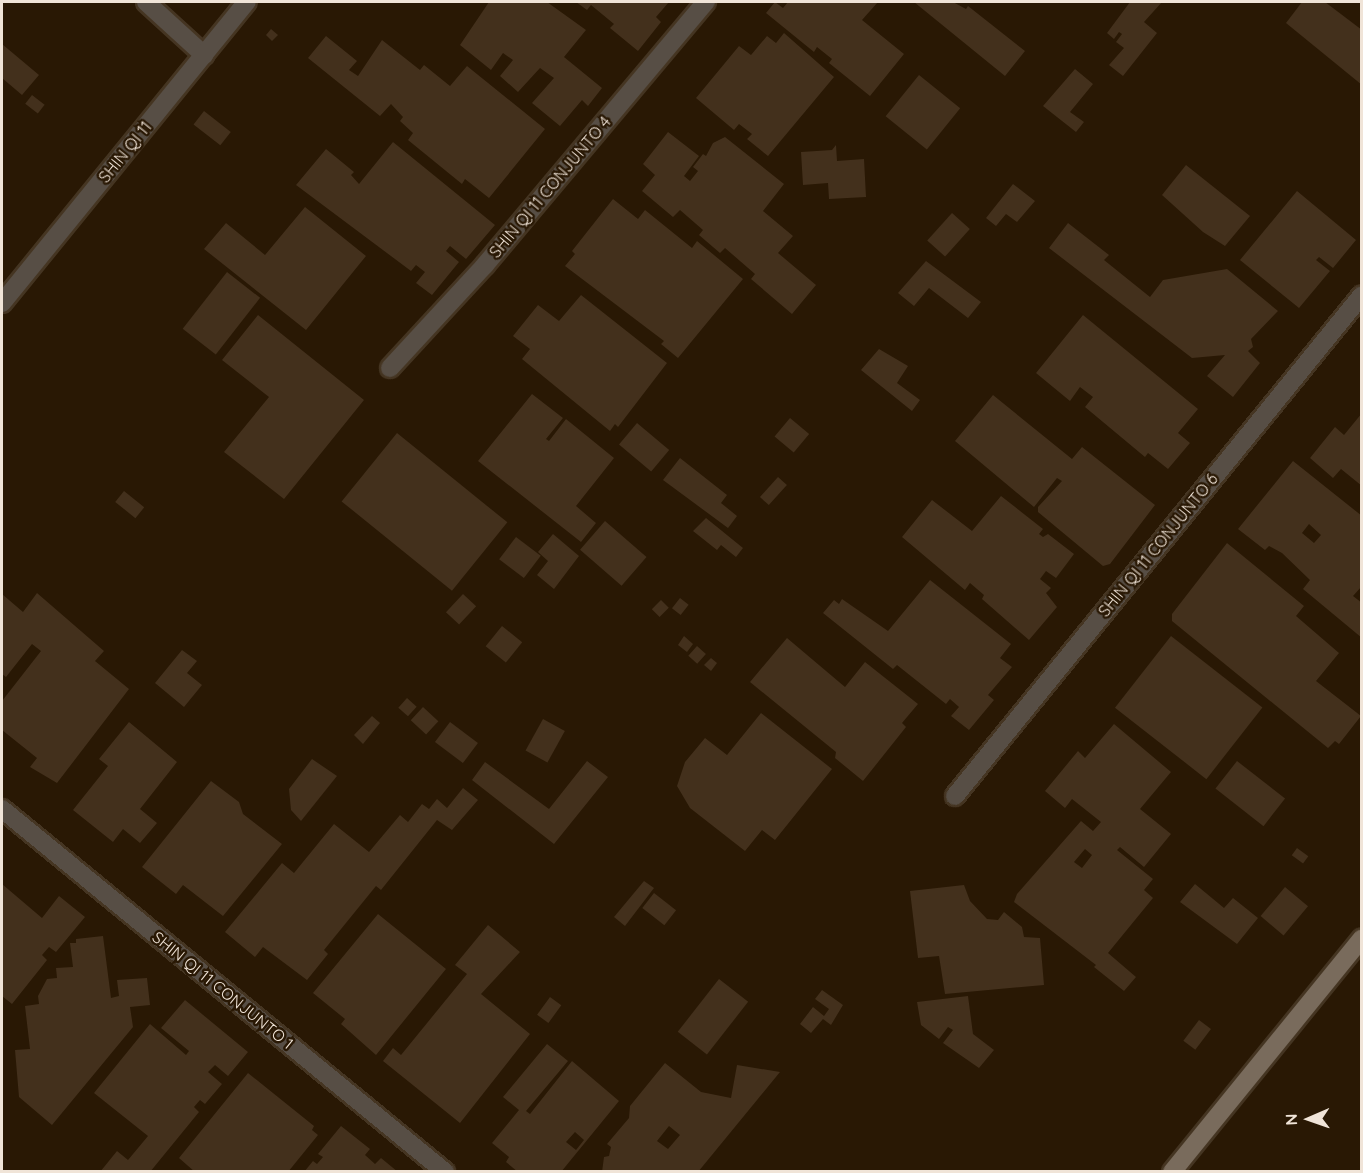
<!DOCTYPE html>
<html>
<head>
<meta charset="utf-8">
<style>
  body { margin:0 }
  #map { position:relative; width:1363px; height:1173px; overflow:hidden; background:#291804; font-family:Quicksand,sans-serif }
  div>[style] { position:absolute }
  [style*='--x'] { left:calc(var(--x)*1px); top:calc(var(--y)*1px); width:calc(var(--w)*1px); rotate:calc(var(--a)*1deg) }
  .building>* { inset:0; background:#43301c; transform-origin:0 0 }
  .roads { filter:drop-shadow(2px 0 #453522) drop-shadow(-2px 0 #453522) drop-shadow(0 2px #453522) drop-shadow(0 -2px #453522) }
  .minor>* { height:18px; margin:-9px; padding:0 9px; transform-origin:9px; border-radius:9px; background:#574e45 }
  .secondary>* { height:18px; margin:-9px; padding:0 9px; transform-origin:9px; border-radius:9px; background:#796b5c }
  span { translate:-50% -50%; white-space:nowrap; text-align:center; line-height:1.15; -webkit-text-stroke:5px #291804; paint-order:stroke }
  .street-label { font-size:16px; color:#f0e4d8 }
  .frame { position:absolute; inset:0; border:3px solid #f0e4d8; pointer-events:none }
  .north { position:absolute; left:1279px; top:1089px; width:60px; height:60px; -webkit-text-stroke:4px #291804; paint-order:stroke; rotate:268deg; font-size:16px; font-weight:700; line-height:24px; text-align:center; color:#f0e4d8 }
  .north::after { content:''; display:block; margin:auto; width:21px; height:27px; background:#f0e4d8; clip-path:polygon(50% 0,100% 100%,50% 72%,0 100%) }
</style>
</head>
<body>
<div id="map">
  <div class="building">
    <i style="clip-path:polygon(489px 2px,547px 2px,586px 30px,564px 57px,602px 88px,588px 106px,582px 100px,560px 126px,532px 103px,554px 78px,540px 68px,518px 92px,500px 76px,513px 60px,503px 53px,491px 70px,460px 45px)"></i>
    <i style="clip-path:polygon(576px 2px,669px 2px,656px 17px,661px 22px,638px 51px,610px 28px,614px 24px,591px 5px,587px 10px)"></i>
    <i style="clip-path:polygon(775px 2px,783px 8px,788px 2px,878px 2px,862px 20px,904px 54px,870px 96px,829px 63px,832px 59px,817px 47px,814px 52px,766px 13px)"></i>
    <i style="clip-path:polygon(914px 2px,953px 2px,966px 9px,968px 6px,1025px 51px,1005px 76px)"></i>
    <i style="clip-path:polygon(1130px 2px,1162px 2px,1144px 22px,1157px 33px,1123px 76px,1109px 65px,1124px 48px,1116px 42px,1122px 34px,1119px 32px,1114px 39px,1107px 33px)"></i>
    <i style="clip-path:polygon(1302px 2px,1325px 2px,1362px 30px,1362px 85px,1286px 23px)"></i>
    <i style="clip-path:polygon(271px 29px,278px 35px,272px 41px,266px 35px)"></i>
    <i style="clip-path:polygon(784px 33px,834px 77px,768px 156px,747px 139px,752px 134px,739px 124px,734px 130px,696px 98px,739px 46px,751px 55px,767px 36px,776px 43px)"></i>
    <i style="clip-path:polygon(326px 36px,357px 61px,349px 70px,358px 76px,382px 40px,420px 70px,424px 65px,450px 86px,467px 66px,545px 129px,489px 198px,465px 179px,462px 184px,408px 140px,413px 133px,400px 121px,403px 117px,391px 104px,380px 116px,308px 58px)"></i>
    <i style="clip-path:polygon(2px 44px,39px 75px,22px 95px,2px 78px)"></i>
    <i style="clip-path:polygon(1075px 69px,1093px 84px,1070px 112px,1084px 122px,1076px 132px,1043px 106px)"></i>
    <i style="left:919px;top:75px;width:53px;height:53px;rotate:39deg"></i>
    <i style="left:32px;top:95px;width:16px;height:11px;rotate:38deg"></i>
    <i style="left:204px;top:111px;width:34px;height:17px;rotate:38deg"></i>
    <i style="clip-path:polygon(668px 132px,699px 156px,684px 176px,690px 181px,698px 171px,693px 167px,703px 154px,706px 156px,713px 143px,725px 137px,784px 184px,763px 211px,793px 236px,778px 253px,816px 285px,792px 314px,751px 279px,755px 274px,725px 248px,720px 253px,699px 235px,703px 230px,680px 210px,673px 217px,642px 191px,655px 175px,643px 164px)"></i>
    <i style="clip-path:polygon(393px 142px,495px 225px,466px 259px,450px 246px,446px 251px,459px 262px,432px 295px,416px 283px,425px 272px,416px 265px,411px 271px,296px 185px,326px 149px,354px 172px,351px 175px,359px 184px)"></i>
    <i style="clip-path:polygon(836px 145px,837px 161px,864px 159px,866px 197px,829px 199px,828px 183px,803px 185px,801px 152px,832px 150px)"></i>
    <i style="clip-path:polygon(1186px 165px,1250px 216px,1225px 246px,1203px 232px,1162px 195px)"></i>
    <i style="clip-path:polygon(1013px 184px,1035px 201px,1017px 222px,1006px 214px,996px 226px,986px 218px)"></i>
    <i style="clip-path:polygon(1297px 191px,1356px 240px,1333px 268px,1319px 257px,1316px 260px,1330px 271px,1299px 308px,1240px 260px)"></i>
    <i style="clip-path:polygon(613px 199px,638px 219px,645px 210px,692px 248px,697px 241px,743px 279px,678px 358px,661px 344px,664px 341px,565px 266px,575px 254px,572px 251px)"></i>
    <i style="clip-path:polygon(305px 207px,366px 256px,306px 330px,204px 249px,226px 223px,265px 255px)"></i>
    <i style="left:952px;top:213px;width:24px;height:37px;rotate:42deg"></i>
    <i style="clip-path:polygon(1068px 223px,1109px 255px,1104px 260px,1150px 297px,1163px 280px,1227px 269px,1278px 311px,1251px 339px,1253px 347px,1248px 351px,1260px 363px,1233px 397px,1207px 376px,1225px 355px,1192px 358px,1049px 248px)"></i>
    <i style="clip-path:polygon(926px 261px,981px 302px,968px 318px,929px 288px,914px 306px,898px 293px)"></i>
    <i style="left:227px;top:272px;width:42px;height:72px;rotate:38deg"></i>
    <i style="clip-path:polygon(581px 295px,667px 363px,618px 427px,615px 424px,610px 431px,522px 359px,530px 349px,513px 336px,538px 305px,559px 321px)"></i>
    <i style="clip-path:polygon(258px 315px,364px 400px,284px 499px,224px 452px,269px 397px,222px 360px)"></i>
    <i style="clip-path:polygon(1083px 315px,1198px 409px,1178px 433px,1190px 443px,1168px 469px,1148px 453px,1145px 457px,1085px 407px,1093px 397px,1080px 387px,1070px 401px,1036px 373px)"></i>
    <i style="clip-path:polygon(879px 349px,908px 366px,897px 383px,920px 400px,912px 411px,861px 370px)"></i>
    <i style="clip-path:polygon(532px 394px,563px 418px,546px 439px,549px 441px,566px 419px,614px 458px,576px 506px,596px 523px,581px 542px,478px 461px)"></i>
    <i style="clip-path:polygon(993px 395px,1072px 459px,1082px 447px,1155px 505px,1110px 564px,1103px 566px,1038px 512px,1038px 507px,1062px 481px,1057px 478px,1034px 507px,955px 441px)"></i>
    <i style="clip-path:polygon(1362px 413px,1362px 486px,1341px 469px,1333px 478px,1310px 458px,1335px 427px,1344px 435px)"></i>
    <i style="left:790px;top:418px;width:25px;height:24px;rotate:40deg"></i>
    <i style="left:637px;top:423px;width:42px;height:28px;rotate:40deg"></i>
    <i style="left:397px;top:433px;width:142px;height:88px;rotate:39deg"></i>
    <i style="clip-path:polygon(680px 458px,727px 495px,721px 503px,737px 516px,728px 528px,663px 480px)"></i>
    <i style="clip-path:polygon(evenodd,1293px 461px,1362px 516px,1362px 586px,1353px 596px,1362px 603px,1362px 638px,1303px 589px,1310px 580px,1282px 553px,1269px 546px,1265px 550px,1238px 529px,1293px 461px,1309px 524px,1321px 535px,1314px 543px,1302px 533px,1309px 524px)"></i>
    <i style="left:778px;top:477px;width:12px;height:27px;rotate:42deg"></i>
    <i style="left:124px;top:491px;width:26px;height:14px;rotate:39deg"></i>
    <i style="clip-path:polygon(1001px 496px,1043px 529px,1039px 534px,1043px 537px,1048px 534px,1074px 554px,1056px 578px,1046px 571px,1040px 579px,1051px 588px,1046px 593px,1057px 607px,1029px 640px,982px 599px,984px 595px,970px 583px,965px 590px,902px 537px,932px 500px,972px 531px)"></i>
    <i style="clip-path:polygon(706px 518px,743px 548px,736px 557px,721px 545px,717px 550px,693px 531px)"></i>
    <i style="left:605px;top:521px;width:55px;height:38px;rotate:41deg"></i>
    <i style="clip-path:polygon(553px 534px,579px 556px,554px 589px,537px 575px,548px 561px,538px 552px)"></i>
    <i style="left:516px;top:537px;width:31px;height:28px;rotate:37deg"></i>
    <i style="clip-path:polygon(1227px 543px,1304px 606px,1296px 616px,1339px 653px,1316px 681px,1361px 716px,1339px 744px,1335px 741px,1328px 748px,1172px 621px,1172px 614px)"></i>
    <i style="clip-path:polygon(930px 580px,1011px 644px,1000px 658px,1012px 667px,988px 695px,994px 700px,969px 730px,951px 716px,959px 707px,950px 699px,946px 704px,897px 665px,893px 669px,823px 613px,834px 600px,839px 604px,842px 599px,888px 631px)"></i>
    <i style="clip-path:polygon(37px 593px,104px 651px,95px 661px,129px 689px,57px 783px,30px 767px,37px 758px,2px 730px,2px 701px,41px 651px,32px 644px,6px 677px,2px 674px,2px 594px,23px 612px)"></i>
    <i style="left:463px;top:594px;width:18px;height:25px;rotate:43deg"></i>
    <i style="left:680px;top:598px;width:11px;height:13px;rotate:38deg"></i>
    <i style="left:661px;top:600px;width:11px;height:13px;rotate:45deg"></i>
    <i style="left:502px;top:626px;width:26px;height:26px;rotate:39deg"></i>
    <i style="clip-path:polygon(684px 636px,693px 644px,687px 652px,678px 645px)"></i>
    <i style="left:1171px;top:636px;width:116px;height:91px;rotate:38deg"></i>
    <i style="clip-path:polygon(787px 638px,845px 687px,865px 662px,918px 704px,902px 723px,906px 727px,863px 781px,835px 758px,836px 752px,750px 682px)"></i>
    <i style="left:697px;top:646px;width:12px;height:13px;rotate:42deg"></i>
    <i style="clip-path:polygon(182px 650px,197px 661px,187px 673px,202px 685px,184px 707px,155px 683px)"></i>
    <i style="clip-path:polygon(711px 658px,717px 663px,711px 671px,704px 665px)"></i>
    <i style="left:407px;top:698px;width:13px;height:13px;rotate:42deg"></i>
    <i style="left:423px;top:707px;width:21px;height:18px;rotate:43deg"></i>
    <i style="clip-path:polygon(761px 713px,832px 769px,775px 840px,762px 830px,745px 851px,690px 808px,677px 786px,685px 762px,705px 738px,727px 755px)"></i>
    <i style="clip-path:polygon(372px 716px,380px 723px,363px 744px,354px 735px)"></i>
    <i style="left:543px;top:719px;width:25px;height:36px;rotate:29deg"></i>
    <i style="clip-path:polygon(129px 722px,177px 762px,140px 809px,157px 823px,140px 843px,123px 829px,113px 842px,73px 810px,108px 766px,99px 759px)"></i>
    <i style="left:450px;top:722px;width:35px;height:25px;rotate:37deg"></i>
    <i style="clip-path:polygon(evenodd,1114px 724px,1171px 772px,1140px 809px,1171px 834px,1144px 867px,1120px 847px,1117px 850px,1153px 879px,1144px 890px,1153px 898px,1108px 953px,1136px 977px,1124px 991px,1094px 967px,1096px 965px,1014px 902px,1017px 894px,1081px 821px,1093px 831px,1101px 822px,1072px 799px,1065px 808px,1045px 791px,1078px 751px,1085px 758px,1114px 724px,1085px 849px,1092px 855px,1082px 868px,1074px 862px,1085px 849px)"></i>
    <i style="clip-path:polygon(312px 759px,337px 776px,301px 821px,291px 810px,289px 789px)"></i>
    <i style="clip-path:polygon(587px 761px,608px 777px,554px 844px,472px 780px,485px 762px,549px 809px)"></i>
    <i style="left:1237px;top:761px;width:61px;height:35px;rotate:38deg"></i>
    <i style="clip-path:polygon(211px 781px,239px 802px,243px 814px,282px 844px,223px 916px,183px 885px,176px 894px,142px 867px)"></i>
    <i style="clip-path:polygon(463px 788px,478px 800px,452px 830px,437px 820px,381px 890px,376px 886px,324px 950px,328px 954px,307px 980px,263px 947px,255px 957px,225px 932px,282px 863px,294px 873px,334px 824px,369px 852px,400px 815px,408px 822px,422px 804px,429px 809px,437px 799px,447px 808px)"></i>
    <i style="left:1297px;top:848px;width:14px;height:9px;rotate:36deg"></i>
    <i style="clip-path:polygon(644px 881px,654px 888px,625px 926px,614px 917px)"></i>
    <i style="clip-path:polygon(2px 884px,42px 918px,59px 896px,85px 917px,56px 952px,49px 947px,42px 955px,47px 960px,12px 1004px,2px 996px)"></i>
    <i style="clip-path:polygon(1195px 884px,1224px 908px,1233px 898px,1258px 918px,1237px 944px,1180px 902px)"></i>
    <i style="clip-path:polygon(964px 885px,970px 901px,987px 919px,998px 920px,1004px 912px,1022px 927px,1024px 937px,1040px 938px,1044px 985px,945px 994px,939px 956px,918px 958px,910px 891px)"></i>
    <i style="left:1285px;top:887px;width:30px;height:38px;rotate:40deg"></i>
    <i style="left:654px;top:893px;width:28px;height:19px;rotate:38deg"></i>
    <i style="clip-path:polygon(378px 914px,446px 969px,376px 1055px,341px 1024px,345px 1019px,313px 993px)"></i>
    <i style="clip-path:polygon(488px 925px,520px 952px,481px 994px,530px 1034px,460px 1123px,383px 1061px,393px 1048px,401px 1055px,467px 974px,455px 965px)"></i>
    <i style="clip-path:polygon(103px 936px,111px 998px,119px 996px,117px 980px,147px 978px,150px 1005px,130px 1007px,133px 1027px,52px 1125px,19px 1097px,15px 1050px,30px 1049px,25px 1006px,39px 1004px,38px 996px,47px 979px,57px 978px,56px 968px,73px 967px,70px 943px,76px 943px,76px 939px)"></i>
    <i style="left:719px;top:979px;width:37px;height:67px;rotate:38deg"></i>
    <i style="clip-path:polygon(822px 990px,843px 1005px,831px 1025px,823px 1019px,811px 1033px,800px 1024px,813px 1007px,824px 1016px,829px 1009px,815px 999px)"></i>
    <i style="clip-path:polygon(968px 996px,973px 1034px,994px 1050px,979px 1068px,943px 1043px,953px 1030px,948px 1027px,939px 1039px,921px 1025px,917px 1002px)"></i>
    <i style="left:550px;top:997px;width:14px;height:22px;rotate:36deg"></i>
    <i style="clip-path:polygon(185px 1000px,248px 1052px,228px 1076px,215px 1065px,208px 1072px,222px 1084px,205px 1104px,200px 1100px,194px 1107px,199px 1112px,150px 1172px,100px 1172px,117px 1151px,128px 1160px,148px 1136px,94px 1093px,150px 1024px,186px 1055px,189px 1051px,161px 1028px)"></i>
    <i style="left:1199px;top:1020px;width:15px;height:26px;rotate:37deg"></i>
    <i style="clip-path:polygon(evenodd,547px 1044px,568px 1061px,526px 1111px,530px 1114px,572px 1061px,619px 1101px,561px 1172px,518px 1172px,506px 1162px,509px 1157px,492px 1143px,519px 1110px,503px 1097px,547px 1044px,575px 1132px,584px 1140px,576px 1150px,566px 1142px,575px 1132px)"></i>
    <i style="clip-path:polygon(evenodd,665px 1063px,701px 1092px,731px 1098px,737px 1065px,780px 1072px,698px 1172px,602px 1172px,604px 1157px,609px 1156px,611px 1147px,607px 1144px,629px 1118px,630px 1106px,665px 1063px,669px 1126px,680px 1135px,668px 1149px,657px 1141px,669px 1126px)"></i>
    <i style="clip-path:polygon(248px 1073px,314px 1126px,312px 1130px,318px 1135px,288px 1172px,195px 1172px,179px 1158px)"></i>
    <i style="clip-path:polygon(341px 1126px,370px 1149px,365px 1155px,375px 1164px,381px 1158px,398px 1172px,304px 1172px,313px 1161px,317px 1164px,323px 1157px,318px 1154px)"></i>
  </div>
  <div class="roads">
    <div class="minor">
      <i style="--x:146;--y:2;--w:79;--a:42.4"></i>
      <i style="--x:2;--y:303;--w:388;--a:-50.9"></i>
      <i style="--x:390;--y:368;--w:140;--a:-47.3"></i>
      <i style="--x:485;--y:265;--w:344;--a:-50"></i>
      <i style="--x:955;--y:796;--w:645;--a:-50.91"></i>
      <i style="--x:2;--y:809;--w:573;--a:39.33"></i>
    </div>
    <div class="secondary">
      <i style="--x:1172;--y:1172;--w:301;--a:-50.9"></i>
    </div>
  </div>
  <div class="street-label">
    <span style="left:125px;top:152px;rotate:-51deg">SHIN QI 11</span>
    <span style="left:550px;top:187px;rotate:-50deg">SHIN QI 11 CONJUNTO 4</span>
    <span style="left:1158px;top:545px;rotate:-51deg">SHIN QI 11 CONJUNTO 6</span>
    <span style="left:223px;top:990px;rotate:39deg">SHIN QI 11 CONJUNTO 1</span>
  </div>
  <div class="frame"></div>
  <div class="north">N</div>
</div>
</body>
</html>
